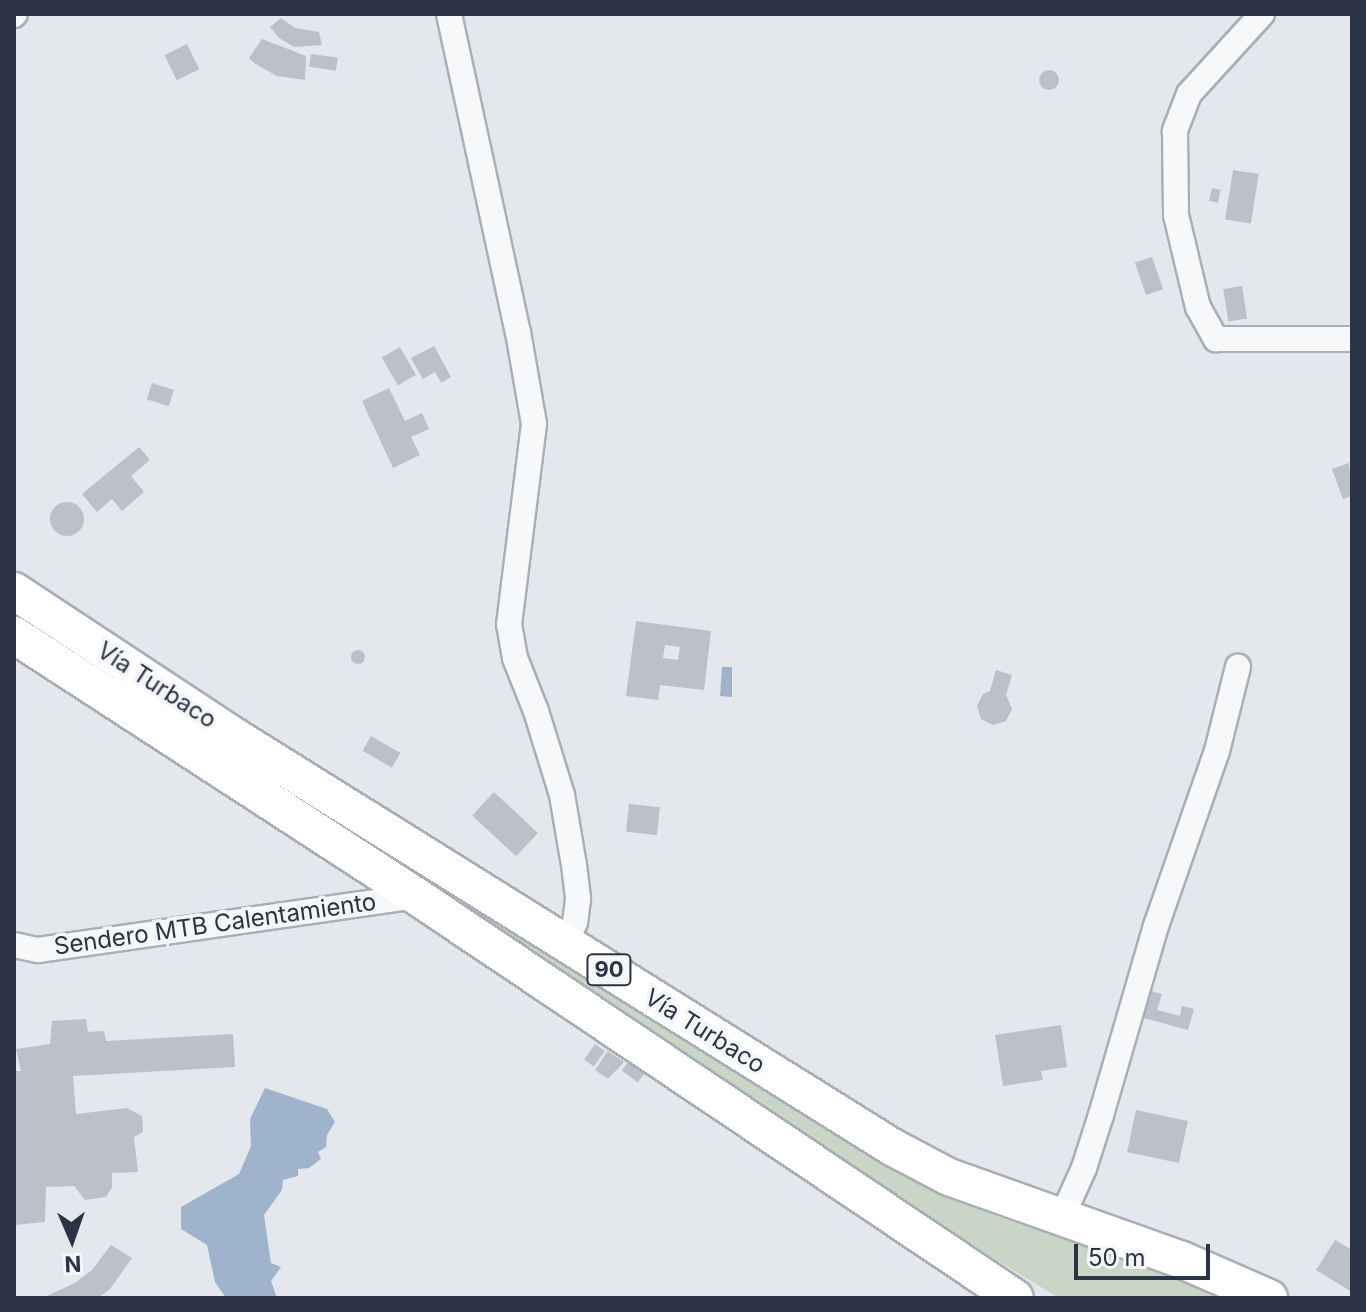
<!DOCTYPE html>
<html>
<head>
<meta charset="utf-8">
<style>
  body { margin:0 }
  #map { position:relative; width:1366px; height:1312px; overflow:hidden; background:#e4e7ec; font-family:Inter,sans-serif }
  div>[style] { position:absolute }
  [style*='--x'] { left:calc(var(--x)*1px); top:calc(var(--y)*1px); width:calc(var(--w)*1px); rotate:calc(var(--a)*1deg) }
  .green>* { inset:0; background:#c9d6c5 }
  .water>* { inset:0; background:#9fb4cc }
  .building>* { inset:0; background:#bbc0ca; transform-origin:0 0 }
  .round { border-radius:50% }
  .roads { filter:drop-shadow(2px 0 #a9aeb7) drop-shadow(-2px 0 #a9aeb7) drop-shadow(0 2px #a9aeb7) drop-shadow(0 -2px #a9aeb7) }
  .minor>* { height:24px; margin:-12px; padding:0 12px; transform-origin:12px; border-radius:12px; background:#f7f8fa }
  .highway>* { height:36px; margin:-18px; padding:0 18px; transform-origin:18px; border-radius:18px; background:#fff }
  span { translate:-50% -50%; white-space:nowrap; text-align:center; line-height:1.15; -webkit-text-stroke:7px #f4f6f9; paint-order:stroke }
  .shield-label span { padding:2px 6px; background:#f4f6f9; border:2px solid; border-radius:6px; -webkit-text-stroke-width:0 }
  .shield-label { font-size:22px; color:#2b3445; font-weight:700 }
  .street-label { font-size:24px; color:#2b3445 }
  .frame { position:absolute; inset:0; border:16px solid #2b3445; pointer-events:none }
  .north { position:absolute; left:32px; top:1200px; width:80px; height:80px; -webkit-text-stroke:6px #f4f6f9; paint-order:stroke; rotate:178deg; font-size:22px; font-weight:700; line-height:32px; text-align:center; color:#2b3445 }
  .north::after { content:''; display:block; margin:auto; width:28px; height:36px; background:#2b3445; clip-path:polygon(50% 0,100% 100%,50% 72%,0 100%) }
  .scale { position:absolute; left:1074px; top:1244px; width:136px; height:36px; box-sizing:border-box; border:4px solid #2b3445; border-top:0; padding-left:10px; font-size:24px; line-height:28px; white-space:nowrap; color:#2b3445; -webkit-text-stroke:6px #f4f6f9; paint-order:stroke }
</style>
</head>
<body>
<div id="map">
  <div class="green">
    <i style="clip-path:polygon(460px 893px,927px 1182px,985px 1212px,1181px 1280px,1215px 1298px,1059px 1298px,867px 1182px,438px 898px)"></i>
  </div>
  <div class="water">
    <i style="clip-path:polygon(722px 667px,732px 667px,732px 697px,720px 696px)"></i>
    <i style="clip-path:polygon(265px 1088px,327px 1109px,335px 1122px,327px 1135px,326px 1147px,318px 1152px,321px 1159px,309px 1168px,298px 1169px,298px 1176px,283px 1180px,282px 1190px,264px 1215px,271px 1263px,281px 1267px,271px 1281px,277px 1298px,226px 1298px,215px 1282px,207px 1245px,181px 1229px,181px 1207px,239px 1174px,251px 1146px,250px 1119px)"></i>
  </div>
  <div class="building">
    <i style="clip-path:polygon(281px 18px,295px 28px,319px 32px,322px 45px,294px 47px,279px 38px,270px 27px)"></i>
    <i style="clip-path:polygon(262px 39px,306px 56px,305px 80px,277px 76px,254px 63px,249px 58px)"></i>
    <i style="left:187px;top:44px;width:28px;height:25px;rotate:64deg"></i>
    <i style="left:311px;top:54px;width:27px;height:13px;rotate:8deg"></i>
    <i class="round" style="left:1039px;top:70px;width:20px;height:20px"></i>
    <i style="left:1233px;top:170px;width:26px;height:50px;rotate:9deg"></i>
    <i style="left:1212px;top:188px;width:9px;height:13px;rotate:13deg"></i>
    <i style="left:1152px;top:257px;width:34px;height:18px;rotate:71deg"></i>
    <i style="left:1242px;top:286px;width:33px;height:19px;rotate:81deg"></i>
    <i style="clip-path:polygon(434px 346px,451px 377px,441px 383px,435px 372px,423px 379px,411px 358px)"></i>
    <i style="left:400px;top:347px;width:32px;height:21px;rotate:60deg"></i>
    <i style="left:152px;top:383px;width:23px;height:17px;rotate:18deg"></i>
    <i style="clip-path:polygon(389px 388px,405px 421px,422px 413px,429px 429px,411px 437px,420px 455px,393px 468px,362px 401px)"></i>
    <i style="clip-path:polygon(139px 447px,150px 460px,131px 476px,144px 492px,122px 511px,112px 499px,97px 512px,82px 494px)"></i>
    <i style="clip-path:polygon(1349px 463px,1352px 496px,1343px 499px,1332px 469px)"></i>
    <i class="round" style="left:50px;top:502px;width:34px;height:34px"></i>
    <i style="clip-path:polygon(evenodd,636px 621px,711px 631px,704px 690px,660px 685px,658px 700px,626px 696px,636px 621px,665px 645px,680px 647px,678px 660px,663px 658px,665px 645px)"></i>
    <i class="round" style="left:351px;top:650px;width:14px;height:14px"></i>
    <i style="clip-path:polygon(996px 670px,1012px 675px,1006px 695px,1012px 709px,1006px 721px,993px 725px,981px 719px,977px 706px,983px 694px,990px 691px)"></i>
    <i style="left:371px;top:736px;width:34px;height:17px;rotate:30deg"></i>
    <i style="left:494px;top:792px;width:60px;height:32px;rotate:43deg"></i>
    <i style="left:629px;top:804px;width:31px;height:28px;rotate:6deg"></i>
    <i style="clip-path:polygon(1148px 990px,1162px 994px,1157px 1010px,1180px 1016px,1182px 1006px,1194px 1009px,1188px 1030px,1140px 1017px)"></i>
    <i style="clip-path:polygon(86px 1019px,88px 1032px,104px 1031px,106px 1041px,233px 1034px,235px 1067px,73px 1076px,76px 1114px,127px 1108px,142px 1116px,143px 1132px,134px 1137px,138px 1172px,112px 1173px,112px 1187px,106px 1197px,85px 1200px,74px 1186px,46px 1187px,45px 1222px,14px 1225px,14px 1071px,21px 1071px,16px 1049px,50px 1044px,52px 1021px)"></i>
    <i style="clip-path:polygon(1061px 1025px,1067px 1067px,1041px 1071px,1043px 1080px,1003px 1086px,995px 1035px)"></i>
    <i style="left:595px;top:1044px;width:12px;height:19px;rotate:35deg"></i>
    <i style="clip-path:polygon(608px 1051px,624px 1062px,608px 1079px,595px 1070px)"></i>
    <i style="left:629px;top:1061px;width:20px;height:12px;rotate:37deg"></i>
    <i style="left:1136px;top:1110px;width:53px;height:43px;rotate:12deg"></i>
    <i style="clip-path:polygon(1335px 1240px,1352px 1250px,1352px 1292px,1316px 1270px)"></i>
    <i style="clip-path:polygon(111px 1245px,132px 1258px,110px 1289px,98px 1298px,42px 1298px,75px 1283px,92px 1270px)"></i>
  </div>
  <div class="roads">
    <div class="minor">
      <i style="--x:449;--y:14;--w:325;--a:77.8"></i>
      <i style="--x:518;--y:332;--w:93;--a:80.1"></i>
      <i style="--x:534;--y:424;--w:202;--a:97.1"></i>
      <i style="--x:509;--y:624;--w:35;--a:80"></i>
      <i style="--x:515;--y:658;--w:57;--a:68.4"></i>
      <i style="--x:536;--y:711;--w:88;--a:72.8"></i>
      <i style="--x:562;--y:795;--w:71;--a:80.3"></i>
      <i style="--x:574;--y:865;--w:34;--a:83"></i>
      <i style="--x:578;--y:899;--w:23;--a:97"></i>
      <i style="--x:575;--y:922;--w:23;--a:113"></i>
      <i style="--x:1262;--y:14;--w:108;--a:132.4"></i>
      <i style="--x:1189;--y:94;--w:40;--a:111"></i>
      <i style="--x:1175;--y:131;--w:84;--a:89.3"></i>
      <i style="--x:1176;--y:215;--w:95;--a:76.6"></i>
      <i style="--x:1198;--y:307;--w:37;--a:61"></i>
      <i style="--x:1216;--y:339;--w:136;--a:0"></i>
      <i style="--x:14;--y:15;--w:1;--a:-45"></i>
      <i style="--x:14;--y:945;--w:25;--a:12"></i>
      <i style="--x:38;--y:950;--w:382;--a:-8.1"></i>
      <i style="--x:1061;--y:1219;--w:56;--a:-65.7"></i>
      <i style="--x:1084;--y:1168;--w:56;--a:-72.2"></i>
      <i style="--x:1101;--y:1115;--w:197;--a:-73.8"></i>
      <i style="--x:1156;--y:926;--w:185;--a:-70.8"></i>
      <i style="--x:1217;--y:751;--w:87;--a:-76"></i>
    </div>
    <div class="highway">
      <i style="--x:14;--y:591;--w:258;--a:33.4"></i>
      <i style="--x:229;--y:733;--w:782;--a:31.98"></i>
      <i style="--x:892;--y:1147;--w:64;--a:27.8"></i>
      <i style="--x:949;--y:1177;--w:247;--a:19.6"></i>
      <i style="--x:1182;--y:1260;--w:95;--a:23.6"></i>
      <i style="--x:14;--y:635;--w:479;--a:33"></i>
      <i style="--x:416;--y:896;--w:721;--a:33.87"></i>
    </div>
  </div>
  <div class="shield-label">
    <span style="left:609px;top:970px">90</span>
  </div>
  <div class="street-label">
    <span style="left:157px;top:685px;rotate:33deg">Vía Turbaco</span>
    <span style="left:215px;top:924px;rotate:-8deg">Sendero MTB Calentamiento</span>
    <span style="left:705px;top:1031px;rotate:32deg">Vía Turbaco</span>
  </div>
  <div class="frame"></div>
  <div class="north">N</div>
  <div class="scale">50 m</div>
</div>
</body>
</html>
